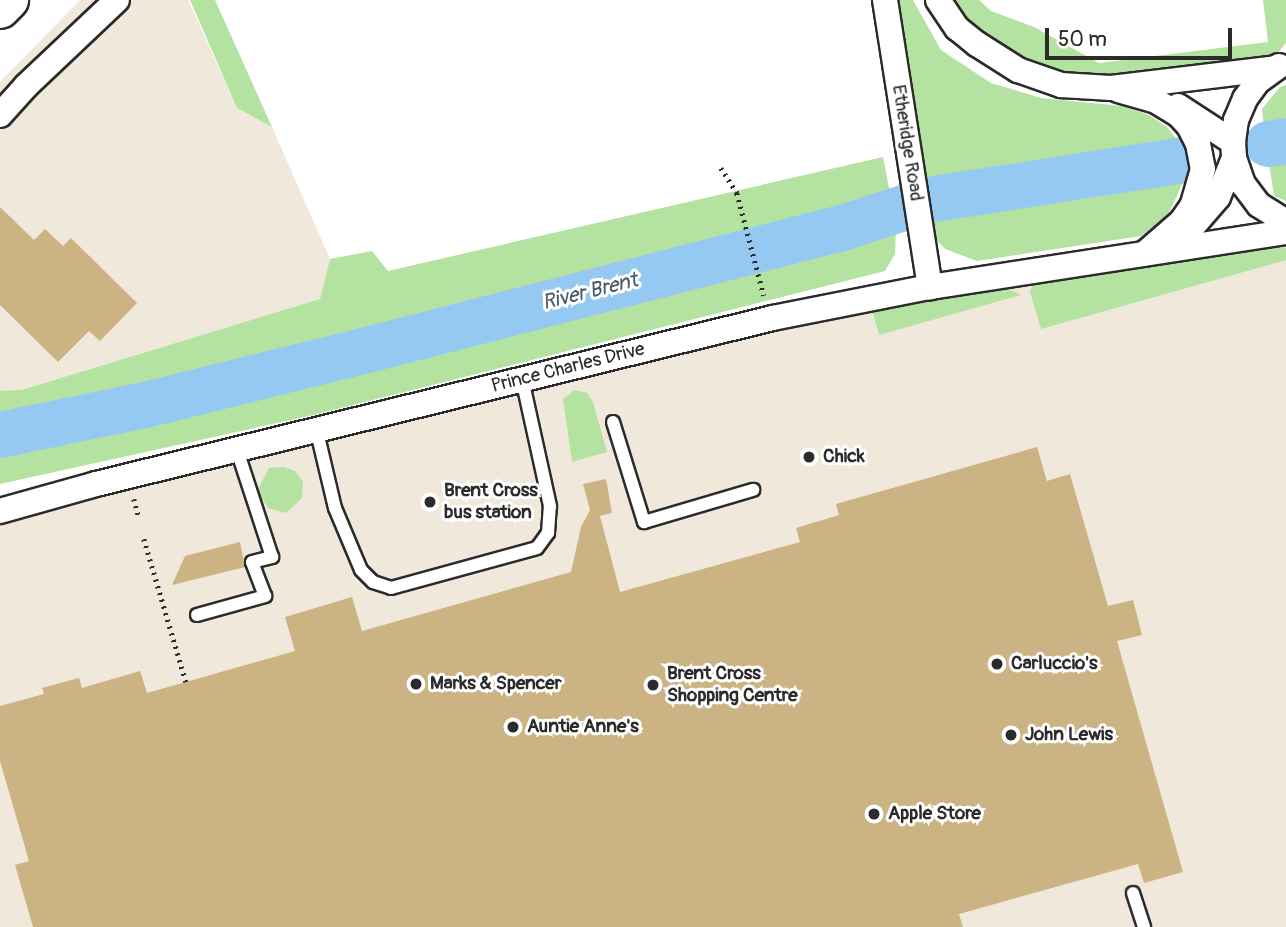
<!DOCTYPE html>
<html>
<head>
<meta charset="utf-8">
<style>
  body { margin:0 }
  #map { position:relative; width:1286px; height:927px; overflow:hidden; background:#fff; font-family:Pangolin,sans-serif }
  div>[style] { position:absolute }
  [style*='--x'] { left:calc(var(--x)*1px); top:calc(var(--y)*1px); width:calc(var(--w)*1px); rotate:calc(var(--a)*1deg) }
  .built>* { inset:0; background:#f0e8da }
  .green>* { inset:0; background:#b4e2a0 }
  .river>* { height:46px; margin:-23px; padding:0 23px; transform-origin:23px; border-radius:23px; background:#95c9f2 }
  .building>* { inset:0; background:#ccb383 }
  .path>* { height:4.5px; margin-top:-2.25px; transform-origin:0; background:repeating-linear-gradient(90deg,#2b2b2b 0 2px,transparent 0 7px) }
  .roads { filter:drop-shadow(2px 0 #2b2b2b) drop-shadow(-2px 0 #2b2b2b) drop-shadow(0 2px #2b2b2b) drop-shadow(0 -2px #2b2b2b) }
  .lane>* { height:12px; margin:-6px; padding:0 6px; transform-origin:6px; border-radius:6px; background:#fff }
  .street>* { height:24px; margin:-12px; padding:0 12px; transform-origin:12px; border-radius:12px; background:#fff }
  .highway>* { height:38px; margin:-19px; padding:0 19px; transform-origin:19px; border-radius:19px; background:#fff }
  .dots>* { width:19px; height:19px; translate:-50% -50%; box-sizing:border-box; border:4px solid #fff; border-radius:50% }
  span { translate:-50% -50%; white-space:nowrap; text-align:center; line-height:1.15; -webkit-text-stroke:6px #fff; paint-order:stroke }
  .street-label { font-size:19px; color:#2b2b2b }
  .poi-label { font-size:19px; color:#2b2b2b; font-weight:700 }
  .left { translate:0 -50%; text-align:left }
  .water-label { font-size:21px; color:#4b5a67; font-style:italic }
  .scale { position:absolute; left:1045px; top:28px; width:187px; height:32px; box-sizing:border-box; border:4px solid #2b2b2b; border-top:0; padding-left:9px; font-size:21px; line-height:24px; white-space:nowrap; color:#2b2b2b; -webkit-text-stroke:5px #fff; paint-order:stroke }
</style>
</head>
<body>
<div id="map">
  <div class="built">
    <i style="clip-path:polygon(80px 0,188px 0,237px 108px,272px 127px,330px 259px,320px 299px,0 396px,0 82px)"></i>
    <i style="clip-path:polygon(1286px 232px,1286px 927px,0 927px,0 522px,790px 315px)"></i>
  </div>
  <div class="green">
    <i style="clip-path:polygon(190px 0,215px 0,272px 127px,237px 108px)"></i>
    <i style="clip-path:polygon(896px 0,913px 0,941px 50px,991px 83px,1041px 98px,1122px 106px,1149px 115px,1167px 127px,1179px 142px,920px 184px)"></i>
    <i style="clip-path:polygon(952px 0,979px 0,991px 11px,1034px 27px,1099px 63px,1268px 42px,1263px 0,1286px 0,1286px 43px,1277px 54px,1076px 80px,1012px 57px,979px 30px)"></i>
    <i style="clip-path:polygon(1286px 85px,1286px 125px,1264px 128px,1262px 109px,1280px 87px)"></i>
    <i style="clip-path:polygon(1286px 154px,1286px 201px,1274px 196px,1268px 157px)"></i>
    <i style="clip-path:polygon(883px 157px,890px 193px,824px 216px,141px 394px,0 425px,0 391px,21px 390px,320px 299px,330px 259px,372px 251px,388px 271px)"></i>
    <i style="clip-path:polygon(1185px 178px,1168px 215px,1141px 236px,977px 261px,945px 249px,931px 234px,926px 213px)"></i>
    <i style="clip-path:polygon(896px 227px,895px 254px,885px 271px,309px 416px,0 484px,0 445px,207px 402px,370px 361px,742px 259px)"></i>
    <i style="clip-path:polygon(1281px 247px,1286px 248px,1286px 260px,1041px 329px,1030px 292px,1035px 279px)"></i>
    <i style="clip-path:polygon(1008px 289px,1021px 295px,879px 335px,873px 313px,916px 302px)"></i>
    <i style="clip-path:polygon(574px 390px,587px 393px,593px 402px,607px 452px,572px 462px,563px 399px)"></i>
    <i style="clip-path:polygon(284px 467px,295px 471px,303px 481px,302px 498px,286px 513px,268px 508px,257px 491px,269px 468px)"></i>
  </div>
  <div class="river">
    <i style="--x:1268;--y:144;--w:18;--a:-9"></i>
    <i style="--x:0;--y:435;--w:148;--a:-11.7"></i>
    <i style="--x:145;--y:405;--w:229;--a:-13.9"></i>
    <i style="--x:367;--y:350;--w:494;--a:-14.4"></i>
    <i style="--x:845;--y:227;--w:87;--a:-18"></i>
    <i style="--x:928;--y:200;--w:257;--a:-8.9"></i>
  </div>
  <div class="building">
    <i style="clip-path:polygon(0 207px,34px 240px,45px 229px,63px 246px,71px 238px,137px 303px,100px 341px,89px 331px,58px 362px,0 305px)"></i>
    <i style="clip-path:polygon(1037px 447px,1047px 481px,1070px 474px,1108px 606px,1133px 600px,1142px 635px,1117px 641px,1183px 872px,1144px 883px,1138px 864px,959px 914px,963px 927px,33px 927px,15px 865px,29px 861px,0 761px,0 706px,44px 694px,42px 688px,79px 678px,82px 688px,140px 671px,147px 693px,295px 651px,285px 617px,352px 597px,362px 631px,571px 572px,581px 527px,590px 510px,583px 484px,606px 479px,612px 513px,600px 516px,620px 592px,800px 542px,796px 528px,839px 515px,836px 504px)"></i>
    <i style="clip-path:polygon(240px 542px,245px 567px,172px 585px,185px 556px)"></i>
  </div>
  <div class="path">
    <i style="--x:721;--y:168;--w:30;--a:57"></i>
    <i style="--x:737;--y:193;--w:106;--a:75.3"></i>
    <i style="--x:134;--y:499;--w:20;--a:75"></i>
    <i style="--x:144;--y:539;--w:149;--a:73.6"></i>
  </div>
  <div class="roads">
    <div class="lane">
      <i style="--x:613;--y:422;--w:105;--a:72.8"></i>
      <i style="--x:644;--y:522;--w:114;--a:-16.4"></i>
      <i style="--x:317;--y:432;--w:78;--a:76.7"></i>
      <i style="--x:335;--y:508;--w:67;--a:67.2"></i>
      <i style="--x:361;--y:570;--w:17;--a:45"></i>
      <i style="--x:373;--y:582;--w:19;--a:18"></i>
      <i style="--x:391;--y:588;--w:151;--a:-15.3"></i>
      <i style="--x:537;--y:548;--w:19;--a:-54"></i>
      <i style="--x:548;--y:533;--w:27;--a:-86"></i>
      <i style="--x:550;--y:506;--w:130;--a:-102.4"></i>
      <i style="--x:197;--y:615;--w:71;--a:-15.6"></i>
      <i style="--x:265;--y:596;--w:36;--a:-111"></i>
      <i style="--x:252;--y:562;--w:21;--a:-14"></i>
      <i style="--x:272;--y:557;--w:113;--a:-108.1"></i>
      <i style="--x:1133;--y:893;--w:36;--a:72"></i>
    </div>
    <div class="street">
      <i style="--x:885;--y:0;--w:291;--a:81.1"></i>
      <i style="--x:938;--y:0;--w:34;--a:56"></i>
      <i style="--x:957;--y:28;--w:26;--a:39"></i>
      <i style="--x:977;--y:44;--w:49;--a:32.4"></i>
      <i style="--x:1018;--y:70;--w:46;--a:19.2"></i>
      <i style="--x:1061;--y:85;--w:50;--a:3.4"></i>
      <i style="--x:1111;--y:88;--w:166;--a:-6.9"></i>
      <i style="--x:1279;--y:66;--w:26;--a:144"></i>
      <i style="--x:1258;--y:81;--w:22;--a:126"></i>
      <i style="--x:1245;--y:99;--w:23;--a:113"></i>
      <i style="--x:1236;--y:120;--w:22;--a:98"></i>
      <i style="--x:1233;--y:142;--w:16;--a:86"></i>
      <i style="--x:1234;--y:158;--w:28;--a:71"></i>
      <i style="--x:1243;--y:184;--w:26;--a:53"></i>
      <i style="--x:1259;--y:205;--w:32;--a:32"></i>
      <i style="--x:1118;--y:90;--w:40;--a:16"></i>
      <i style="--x:1156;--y:101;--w:26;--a:31"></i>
      <i style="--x:1178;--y:114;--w:16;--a:47"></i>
      <i style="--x:1189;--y:126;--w:20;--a:63"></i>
      <i style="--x:1198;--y:144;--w:25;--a:79"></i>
      <i style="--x:1203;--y:169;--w:37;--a:106"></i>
      <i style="--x:1193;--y:205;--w:19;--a:125"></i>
      <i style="--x:1182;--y:221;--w:50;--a:139"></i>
      <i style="--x:1178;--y:106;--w:66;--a:33.2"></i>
      <i style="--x:0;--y:115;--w:39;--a:-48"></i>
      <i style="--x:26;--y:86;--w:125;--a:-43.4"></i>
      <i style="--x:1188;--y:232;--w:46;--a:-49.4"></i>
      <i style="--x:1218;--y:197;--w:42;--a:-67.7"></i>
      <i style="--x:0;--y:511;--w:100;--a:-15.7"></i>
      <i style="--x:96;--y:484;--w:697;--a:-13.78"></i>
      <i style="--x:773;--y:318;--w:160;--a:-11.2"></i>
      <i style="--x:930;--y:287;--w:360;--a:-8.8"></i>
    </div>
    <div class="highway">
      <i style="--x:0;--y:9;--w:13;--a:-45"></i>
    </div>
  </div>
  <div class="dots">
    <i style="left:809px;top:457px;background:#2b2b2b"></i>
    <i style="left:430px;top:502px;background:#2b2b2b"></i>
    <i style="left:997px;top:664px;background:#2b2b2b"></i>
    <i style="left:416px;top:684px;background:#2b2b2b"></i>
    <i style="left:653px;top:685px;background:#2b2b2b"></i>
    <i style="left:513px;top:727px;background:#2b2b2b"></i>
    <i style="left:1011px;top:735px;background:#2b2b2b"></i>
    <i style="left:874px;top:814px;background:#2b2b2b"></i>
  </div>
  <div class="street-label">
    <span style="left:907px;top:143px;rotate:81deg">Etheridge Road</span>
    <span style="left:568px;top:368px;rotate:-14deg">Prince Charles Drive</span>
  </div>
  <div class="poi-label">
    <span class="left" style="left:823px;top:457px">Chick</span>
    <span class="left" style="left:444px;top:502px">Brent Cross<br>bus station</span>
    <span class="left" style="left:1011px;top:664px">Carluccio's</span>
    <span class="left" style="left:667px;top:685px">Brent Cross<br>Shopping Centre</span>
    <span class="left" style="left:430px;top:684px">Marks &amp; Spencer</span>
    <span class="left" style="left:527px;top:727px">Auntie Anne's</span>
    <span class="left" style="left:1025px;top:735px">John Lewis</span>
    <span class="left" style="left:888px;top:814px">Apple Store</span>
  </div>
  <div class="water-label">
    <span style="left:590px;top:292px;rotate:-14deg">River Brent</span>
  </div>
  <div class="scale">50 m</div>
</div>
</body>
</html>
